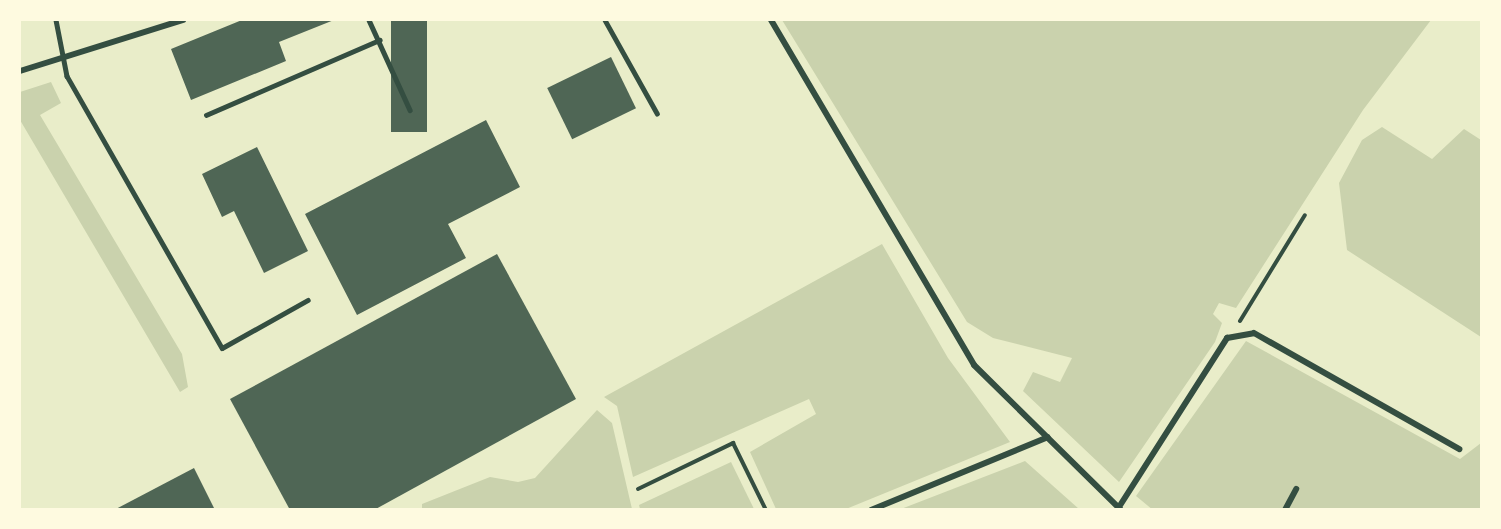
<!DOCTYPE html>
<html>
<head>
<meta charset="utf-8">
<style>
  body { margin:0 }
  #map { position:relative; width:1501px; height:529px; overflow:hidden; background:#e9edc9; font-family:Rubik,sans-serif }
  div>[style] { position:absolute }
  [style*='--x'] { left:calc(var(--x)*1px); top:calc(var(--y)*1px); width:calc(var(--w)*1px); rotate:calc(var(--a)*1deg) }
  .green>* { inset:0; background:#cad2ad }
  .building>* { inset:0; background:#4f6655; transform-origin:0 0 }
  .path>* { height:4px; margin:-2px; padding:0 2px; transform-origin:2px; border-radius:2px; background:#344e41 }
  .service>* { height:4.5px; margin:-2.25px; padding:0 2.25px; transform-origin:2.25px; border-radius:2.25px; background:#344e41 }
  .minor>* { height:6px; margin:-3px; padding:0 3px; transform-origin:3px; border-radius:3px; background:#344e41 }
  span { translate:-50% -50%; white-space:nowrap; text-align:center; line-height:1.15; -webkit-text-stroke:5px #fefae0; paint-order:stroke }
  .frame { position:absolute; inset:0; border:21px solid #fefae0; pointer-events:none }
</style>
</head>
<body>
<div id="map">
  <div class="green">
    <i style="clip-path:polygon(782px 20px,1431px 20px,1363px 110px,1236px 308px,1219px 303px,1213px 314px,1222px 323px,1215px 342px,1119px 482px,1023px 391px,1033px 372px,1060px 382px,1072px 358px,993px 338px,967px 322px)"></i>
    <i style="clip-path:polygon(51px 82px,61px 103px,40px 115px,182px 354px,188px 387px,180px 392px,20px 120px,20px 92px)"></i>
    <i style="clip-path:polygon(1382px 127px,1432px 159px,1464px 129px,1481px 140px,1481px 337px,1347px 250px,1339px 183px,1362px 140px)"></i>
    <i style="clip-path:polygon(882px 244px,948px 358px,1010px 442px,846px 509px,776px 509px,750px 452px,816px 414px,809px 399px,633px 477px,617px 406px,604px 397px)"></i>
    <i style="clip-path:polygon(1246px 341px,1460px 459px,1481px 443px,1481px 509px,1153px 510px,1136px 496px)"></i>
    <i style="clip-path:polygon(597px 410px,612px 423px,632px 509px,422px 509px,422px 504px,490px 477px,518px 482px,535px 478px)"></i>
    <i style="clip-path:polygon(1025px 461px,1079px 509px,901px 509px,1020px 463px)"></i>
    <i style="clip-path:polygon(731px 462px,754px 509px,640px 509px,639px 505px)"></i>
  </div>
  <div class="building">
    <i style="clip-path:polygon(242px 20px,334px 20px,279px 42px,286px 61px,191px 100px,171px 49px)"></i>
    <i style="left:391px;top:20px;width:36px;height:112px"></i>
    <i style="left:611px;top:57px;width:57px;height:71px;rotate:64deg"></i>
    <i style="clip-path:polygon(486px 120px,520px 187px,448px 224px,466px 258px,357px 315px,305px 214px)"></i>
    <i style="clip-path:polygon(257px 147px,308px 251px,264px 273px,234px 211px,222px 217px,202px 174px)"></i>
    <i style="clip-path:polygon(497px 254px,576px 399px,374px 510px,290px 510px,230px 399px)"></i>
    <i style="clip-path:polygon(194px 468px,215px 510px,114px 510px)"></i>
  </div>
  <div class="path">
    <i style="--x:1240;--y:321;--w:124;--a:-58.5"></i>
    <i style="--x:638;--y:489;--w:106;--a:-25.8"></i>
    <i style="--x:733;--y:443;--w:75;--a:63.8"></i>
  </div>
  <div class="service">
    <i style="--x:56;--y:20;--w:57;--a:78.9"></i>
    <i style="--x:67;--y:76;--w:313;--a:60.3"></i>
    <i style="--x:222;--y:348;--w:98;--a:-29.2"></i>
    <i style="--x:369;--y:20;--w:99;--a:65.5"></i>
    <i style="--x:605;--y:20;--w:107;--a:60.8"></i>
    <i style="--x:206;--y:115;--w:189;--a:-23.4"></i>
  </div>
  <div class="minor">
    <i style="--x:771;--y:20;--w:400;--a:59.5"></i>
    <i style="--x:974;--y:365;--w:206;--a:44.6"></i>
    <i style="--x:20;--y:71;--w:171;--a:-17.4"></i>
    <i style="--x:1119;--y:507;--w:201;--a:-57.4"></i>
    <i style="--x:1227;--y:338;--w:27;--a:-10"></i>
    <i style="--x:1254;--y:333;--w:236;--a:29.5"></i>
    <i style="--x:871;--y:510;--w:191;--a:-22.4"></i>
    <i style="--x:1285;--y:510;--w:24;--a:-62"></i>
  </div>
  <div class="frame"></div>
</div>
</body>
</html>
